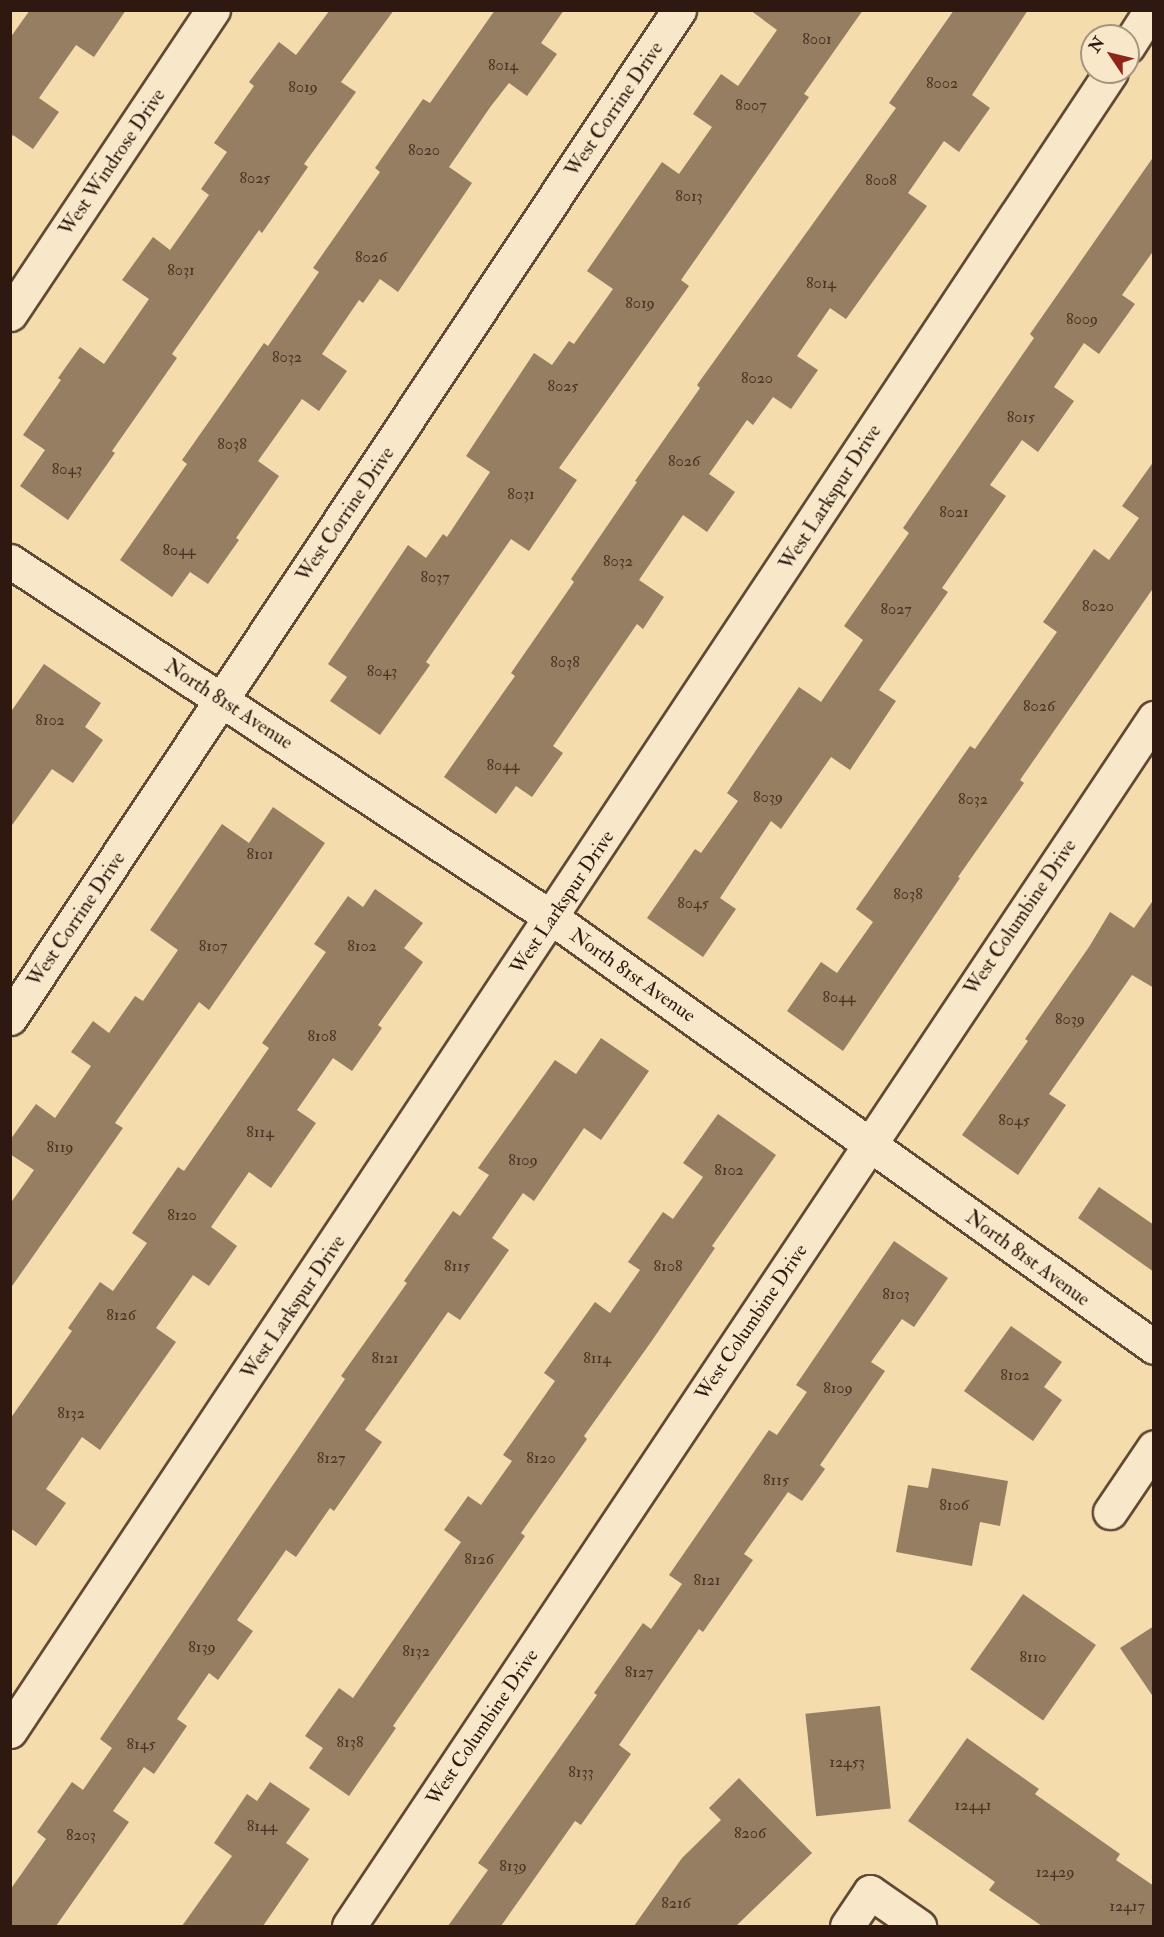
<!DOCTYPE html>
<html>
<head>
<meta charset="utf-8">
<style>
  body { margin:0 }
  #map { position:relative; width:1164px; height:1937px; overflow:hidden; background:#f4dcac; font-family:"IM FELL Double Pica",serif }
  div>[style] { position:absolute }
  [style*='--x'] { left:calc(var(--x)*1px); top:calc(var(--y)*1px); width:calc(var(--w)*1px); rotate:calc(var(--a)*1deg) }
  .building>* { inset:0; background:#957e61; transform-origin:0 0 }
  .roads { filter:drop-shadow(2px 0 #604936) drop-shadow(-2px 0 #604936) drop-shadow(0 2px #604936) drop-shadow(0 -2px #604936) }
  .minor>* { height:33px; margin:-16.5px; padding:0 16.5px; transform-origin:16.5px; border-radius:16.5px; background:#f8e8c9 }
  span { translate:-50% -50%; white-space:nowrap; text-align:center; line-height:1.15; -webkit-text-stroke:4.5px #f8e8c9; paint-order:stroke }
  .number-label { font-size:16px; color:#483224 }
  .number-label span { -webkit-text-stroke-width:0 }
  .street-label { font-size:20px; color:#2e180f }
  .frame { position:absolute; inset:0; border:12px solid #2e180f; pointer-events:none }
  .north { position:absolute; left:1080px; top:24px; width:60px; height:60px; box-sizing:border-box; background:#f8e8c9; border:2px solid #a7957f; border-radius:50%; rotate:305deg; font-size:16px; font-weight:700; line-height:24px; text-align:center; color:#2e180f }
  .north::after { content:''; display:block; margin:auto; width:21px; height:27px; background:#8f2418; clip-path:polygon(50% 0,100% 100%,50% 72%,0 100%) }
</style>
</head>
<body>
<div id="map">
  <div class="building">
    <i style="clip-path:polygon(30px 10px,126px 10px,94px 57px,76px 45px,39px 98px,59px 112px,33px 149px,13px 135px,10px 139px,10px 38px)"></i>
    <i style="clip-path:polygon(330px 10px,394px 10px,341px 82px,356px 92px,304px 164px,308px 167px,262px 233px,259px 230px,172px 354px,177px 358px,112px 451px,115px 453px,68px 520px,20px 486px,45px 450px,23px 435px,61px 380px,58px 378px,80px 347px,104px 364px,149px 299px,122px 280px,153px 237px,170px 250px,209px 195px,201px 189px,227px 152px,214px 143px,254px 86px,249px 82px,279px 42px,296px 55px)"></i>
    <i style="clip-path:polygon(495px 10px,564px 10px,541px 43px,557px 54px,527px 96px,509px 83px,491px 106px,449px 167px,472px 183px,398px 292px,380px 279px,363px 303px,359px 300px,322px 354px,347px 371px,319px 411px,302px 399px,258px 461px,279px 476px,236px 538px,239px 540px,208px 584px,190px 572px,172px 597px,120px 560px,187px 464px,182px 460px,264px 343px,268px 346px,319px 272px,313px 268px,380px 172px,375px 168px,423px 99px,430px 103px)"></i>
    <i style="clip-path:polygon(750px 10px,863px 10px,804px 94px,809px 97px,681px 280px,689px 286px,559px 468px,577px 480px,529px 551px,511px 539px,426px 662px,430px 665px,380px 735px,330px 701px,347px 677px,328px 664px,408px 545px,426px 558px,443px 534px,447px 537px,490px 472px,466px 456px,534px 353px,552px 365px,569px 341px,574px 344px,613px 289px,587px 271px,662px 162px,679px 174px,712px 127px,693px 114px,721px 74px,738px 86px,777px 30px)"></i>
    <i style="clip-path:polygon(954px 10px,1028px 10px,972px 95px,990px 108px,959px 152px,944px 141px,908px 193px,927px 206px,846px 319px,830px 308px,797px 356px,818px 370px,791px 409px,773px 397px,753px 425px,747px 420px,709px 474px,735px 492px,707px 532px,683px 515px,639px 580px,664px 597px,643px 629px,637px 624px,553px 746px,563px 753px,532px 797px,516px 786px,496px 814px,444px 777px,515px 676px,511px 673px,574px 582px,571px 579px,637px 482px,635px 481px,700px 388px,697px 385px,896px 108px,889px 103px)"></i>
    <i style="clip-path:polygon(1154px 156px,1154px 250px,1122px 295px,1135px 304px,1099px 354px,1084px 343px,1054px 387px,1074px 401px,1038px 452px,1022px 440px,990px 485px,1006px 496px,942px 588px,948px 592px,879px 690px,896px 701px,850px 770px,831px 757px,781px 829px,771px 821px,720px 898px,736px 909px,703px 957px,647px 918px,695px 849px,701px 853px,738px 801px,727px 793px,799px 687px,821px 702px,863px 640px,844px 626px,909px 533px,903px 528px,1034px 338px,1030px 334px)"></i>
    <i style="clip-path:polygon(1154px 461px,1154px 587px,1020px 780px,1024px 783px,958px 877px,960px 878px,843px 1051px,787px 1011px,821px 962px,837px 973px,873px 922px,856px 909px,970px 746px,975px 749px,1057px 632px,1043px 622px,1094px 549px,1109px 560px,1139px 518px,1122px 506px)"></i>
    <i style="clip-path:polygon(44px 664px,101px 703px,85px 727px,103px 740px,73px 783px,52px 769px,10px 828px,10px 713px)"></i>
    <i style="clip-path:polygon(273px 807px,325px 843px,209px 1010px,199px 1002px,115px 1123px,123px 1128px,10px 1289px,10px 1204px,34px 1170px,10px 1154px,10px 1140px,36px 1104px,55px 1118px,91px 1066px,71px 1052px,93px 1021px,109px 1033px,135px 996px,143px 1001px,178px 950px,150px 930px,222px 824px,249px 843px)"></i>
    <i style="clip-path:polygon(375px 889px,423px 923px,404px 948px,423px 962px,378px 1025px,382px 1028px,352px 1071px,333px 1058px,297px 1110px,316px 1123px,271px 1188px,249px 1172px,211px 1227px,237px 1246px,209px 1286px,193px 1275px,156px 1328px,176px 1342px,100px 1450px,82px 1437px,46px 1489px,66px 1503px,36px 1546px,10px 1528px,10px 1419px,72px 1331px,68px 1328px,100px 1282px,113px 1291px,147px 1243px,132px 1233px,178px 1167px,184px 1171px,269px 1048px,262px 1043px,326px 952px,314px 944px,348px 896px,363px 907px)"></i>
    <i style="clip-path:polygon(1154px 899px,1154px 988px,1132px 975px,1049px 1094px,1066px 1105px,1018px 1175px,962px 1135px,1028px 1041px,1025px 1039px,1089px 947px,1110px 912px,1134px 928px)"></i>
    <i style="clip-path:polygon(601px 1038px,649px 1071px,601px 1140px,584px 1128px,534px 1201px,523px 1193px,492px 1238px,509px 1250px,460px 1320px,448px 1312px,365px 1430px,382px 1442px,334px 1511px,330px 1508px,296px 1557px,286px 1550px,237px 1620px,253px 1631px,218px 1680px,209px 1673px,177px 1719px,187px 1726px,154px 1774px,144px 1767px,113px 1811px,129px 1822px,56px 1926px,10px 1926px,10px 1890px,46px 1839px,37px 1832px,72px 1782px,83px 1790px,112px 1748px,100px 1739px,345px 1379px,341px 1376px,407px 1283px,404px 1281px,453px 1211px,460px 1216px,489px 1175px,478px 1168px,555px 1060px,576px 1074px)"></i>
    <i style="clip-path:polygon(718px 1114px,776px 1155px,712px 1246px,715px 1248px,651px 1342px,584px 1436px,587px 1439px,521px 1533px,525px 1536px,393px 1726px,396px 1728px,349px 1796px,309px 1768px,323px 1748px,305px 1736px,339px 1688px,353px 1698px,461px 1542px,444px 1530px,468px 1496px,481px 1505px,512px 1461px,503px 1455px,555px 1381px,544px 1373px,595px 1302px,610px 1313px,640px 1270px,628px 1262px,663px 1212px,673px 1219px,703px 1177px,683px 1163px)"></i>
    <i style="clip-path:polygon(1099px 1187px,1154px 1225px,1154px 1272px,1078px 1218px)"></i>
    <i style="clip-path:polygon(894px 1241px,948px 1278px,914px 1327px,902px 1319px,871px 1362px,885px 1371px,820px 1465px,825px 1469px,802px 1501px,788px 1492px,744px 1554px,753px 1560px,703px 1632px,699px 1629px,619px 1745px,631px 1754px,581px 1825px,575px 1821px,501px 1926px,448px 1926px,488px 1870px,478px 1863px,597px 1695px,594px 1693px,643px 1623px,651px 1629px,682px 1584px,669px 1575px,769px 1430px,777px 1435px,807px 1392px,796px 1385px)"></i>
    <i style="clip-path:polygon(1011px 1326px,1062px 1362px,1044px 1387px,1062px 1400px,1033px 1441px,964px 1391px)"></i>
    <i style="clip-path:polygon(932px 1468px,1008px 1481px,1000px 1526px,980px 1522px,972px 1566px,896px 1552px,908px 1485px,928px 1488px)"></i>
    <i style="left:1023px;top:1594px;width:89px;height:92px;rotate:35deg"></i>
    <i style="clip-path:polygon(1154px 1626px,1154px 1698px,1120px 1648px)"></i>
    <i style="left:880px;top:1706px;width:103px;height:75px;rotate:84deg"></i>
    <i style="clip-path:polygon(967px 1738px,1039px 1789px,1035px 1794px,1120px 1854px,1116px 1860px,1154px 1886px,1154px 1926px,1042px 1926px,989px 1890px,995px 1882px,908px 1821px)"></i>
    <i style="clip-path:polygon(739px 1778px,812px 1853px,736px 1926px,634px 1926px,682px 1858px,721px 1820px,709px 1808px)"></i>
    <i style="clip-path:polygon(270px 1782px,310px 1809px,286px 1843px,309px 1859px,263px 1926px,182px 1926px,232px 1856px,214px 1843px,247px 1794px,257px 1801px)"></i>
  </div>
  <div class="roads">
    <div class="minor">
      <i style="--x:1128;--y:46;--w:43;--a:-57.4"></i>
      <i style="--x:10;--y:314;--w:366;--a:-56.3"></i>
      <i style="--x:10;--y:561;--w:649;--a:33.37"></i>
      <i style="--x:552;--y:918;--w:739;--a:35.47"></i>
      <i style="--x:10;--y:1018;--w:1210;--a:-56.43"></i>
      <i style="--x:1110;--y:1512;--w:78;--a:-55.9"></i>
      <i style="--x:10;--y:1731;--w:1991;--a:-56.43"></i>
      <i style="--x:349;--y:1926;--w:1452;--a:-56.32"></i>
      <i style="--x:847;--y:1926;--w:41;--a:-55.9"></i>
      <i style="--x:870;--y:1892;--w:60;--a:34.8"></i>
    </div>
  </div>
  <div class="number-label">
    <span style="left:817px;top:39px">8001</span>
    <span style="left:503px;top:65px">8014</span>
    <span style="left:942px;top:83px">8002</span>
    <span style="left:303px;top:87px">8019</span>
    <span style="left:751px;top:105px">8007</span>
    <span style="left:424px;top:150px">8020</span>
    <span style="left:255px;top:178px">8025</span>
    <span style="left:881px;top:180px">8008</span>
    <span style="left:689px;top:196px">8013</span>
    <span style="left:371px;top:257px">8026</span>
    <span style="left:181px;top:270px">8031</span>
    <span style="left:821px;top:283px">8014</span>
    <span style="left:640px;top:303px">8019</span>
    <span style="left:1082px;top:319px">8009</span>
    <span style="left:287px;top:357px">8032</span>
    <span style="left:757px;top:378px">8020</span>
    <span style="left:563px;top:386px">8025</span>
    <span style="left:1021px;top:417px">8015</span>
    <span style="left:232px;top:444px">8038</span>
    <span style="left:684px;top:461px">8026</span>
    <span style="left:67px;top:469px">8043</span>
    <span style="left:521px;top:494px">8031</span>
    <span style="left:954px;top:512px">8021</span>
    <span style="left:179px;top:550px">8044</span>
    <span style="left:618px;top:561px">8032</span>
    <span style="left:435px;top:577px">8037</span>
    <span style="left:1098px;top:606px">8020</span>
    <span style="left:896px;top:609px">8027</span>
    <span style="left:565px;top:662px">8038</span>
    <span style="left:382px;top:671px">8043</span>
    <span style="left:1039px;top:706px">8026</span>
    <span style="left:50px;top:720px">8102</span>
    <span style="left:503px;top:765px">8044</span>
    <span style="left:768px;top:797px">8039</span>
    <span style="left:973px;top:799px">8032</span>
    <span style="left:260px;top:854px">8101</span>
    <span style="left:908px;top:894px">8038</span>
    <span style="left:693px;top:903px">8045</span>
    <span style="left:213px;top:946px">8107</span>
    <span style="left:362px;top:946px">8102</span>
    <span style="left:839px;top:997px">8044</span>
    <span style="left:1070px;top:1019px">8039</span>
    <span style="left:322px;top:1036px">8108</span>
    <span style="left:1014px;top:1120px">8045</span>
    <span style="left:260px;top:1132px">8114</span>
    <span style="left:60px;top:1147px">8119</span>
    <span style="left:523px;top:1160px">8109</span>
    <span style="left:729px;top:1170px">8102</span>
    <span style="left:182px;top:1215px">8120</span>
    <span style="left:457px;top:1266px">8115</span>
    <span style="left:668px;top:1266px">8108</span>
    <span style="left:896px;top:1294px">8103</span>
    <span style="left:121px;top:1315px">8126</span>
    <span style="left:385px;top:1358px">8121</span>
    <span style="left:597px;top:1358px">8114</span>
    <span style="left:1015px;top:1375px">8102</span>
    <span style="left:838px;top:1388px">8109</span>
    <span style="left:71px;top:1413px">8132</span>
    <span style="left:331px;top:1458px">8127</span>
    <span style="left:541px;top:1458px">8120</span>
    <span style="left:776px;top:1480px">8115</span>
    <span style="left:954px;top:1505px">8106</span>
    <span style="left:479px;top:1559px">8126</span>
    <span style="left:707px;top:1580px">8121</span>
    <span style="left:202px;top:1647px">8139</span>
    <span style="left:416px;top:1651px">8132</span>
    <span style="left:1033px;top:1657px">8110</span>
    <span style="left:639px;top:1672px">8127</span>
    <span style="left:350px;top:1742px">8138</span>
    <span style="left:141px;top:1744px">8145</span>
    <span style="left:847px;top:1762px">12453</span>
    <span style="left:581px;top:1772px">8133</span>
    <span style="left:973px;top:1805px">12441</span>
    <span style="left:262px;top:1826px">8144</span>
    <span style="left:750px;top:1833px">8206</span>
    <span style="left:81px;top:1835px">8203</span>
    <span style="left:513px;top:1866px">8139</span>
    <span style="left:1055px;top:1872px">12429</span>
    <span style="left:676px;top:1903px">8216</span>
    <span style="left:1127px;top:1906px">12417</span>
  </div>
  <div class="street-label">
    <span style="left:614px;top:109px;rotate:-56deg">West Corrine Drive</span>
    <span style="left:112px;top:162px;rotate:-56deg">West Windrose Drive</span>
    <span style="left:830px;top:497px;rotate:-57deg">West Larkspur Drive</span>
    <span style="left:345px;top:514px;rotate:-56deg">West Corrine Drive</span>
    <span style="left:229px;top:704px;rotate:33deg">North 81st Avenue</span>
    <span style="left:562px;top:902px;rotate:-56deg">West Larkspur Drive</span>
    <span style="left:1020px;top:917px;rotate:-56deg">West Columbine Drive</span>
    <span style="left:76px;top:919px;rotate:-56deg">West Corrine Drive</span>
    <span style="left:633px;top:975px;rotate:35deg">North 81st Avenue</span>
    <span style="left:1028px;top:1258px;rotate:36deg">North 81st Avenue</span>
    <span style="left:293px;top:1307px;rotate:-56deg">West Larkspur Drive</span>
    <span style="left:751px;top:1322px;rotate:-56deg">West Columbine Drive</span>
    <span style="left:482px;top:1727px;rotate:-56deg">West Columbine Drive</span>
  </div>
  <div class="frame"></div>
  <div class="north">N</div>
</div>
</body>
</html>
